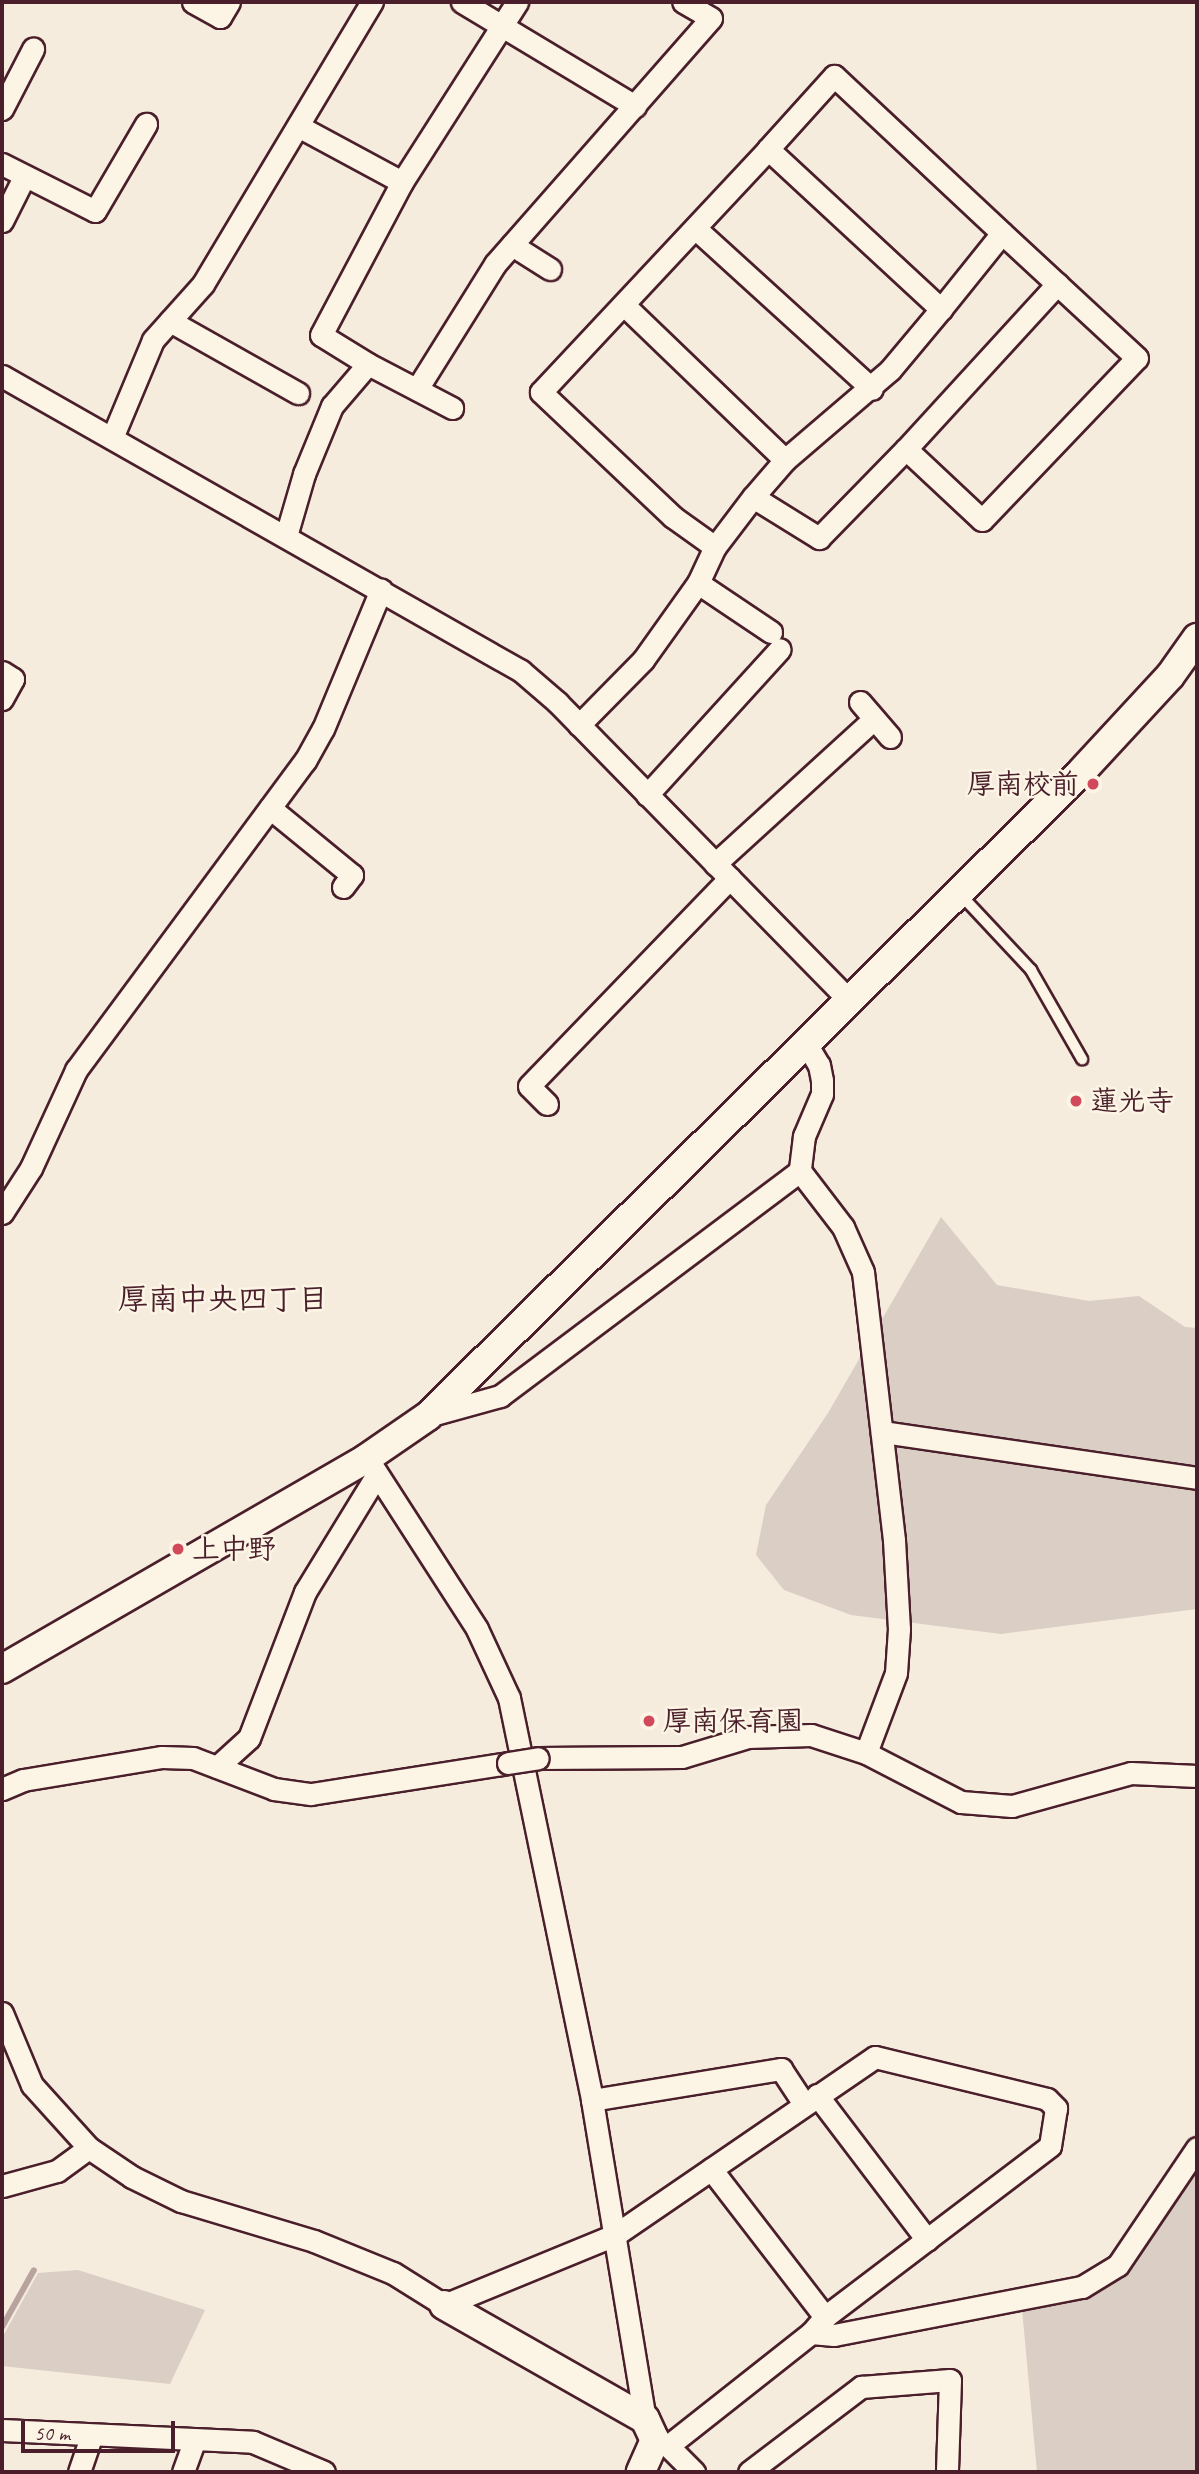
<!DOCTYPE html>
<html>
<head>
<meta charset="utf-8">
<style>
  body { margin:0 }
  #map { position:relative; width:1199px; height:2474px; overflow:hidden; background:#f5ecde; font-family:Caveat,"Klee One",sans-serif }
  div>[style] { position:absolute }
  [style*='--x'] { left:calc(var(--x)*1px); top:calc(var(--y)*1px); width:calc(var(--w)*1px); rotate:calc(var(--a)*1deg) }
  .green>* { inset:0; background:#dbcec4 }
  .stream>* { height:6px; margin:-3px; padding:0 3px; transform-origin:3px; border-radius:3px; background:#b8a39e }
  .roads { filter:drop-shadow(2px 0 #4a1f2b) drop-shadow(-2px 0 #4a1f2b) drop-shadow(0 2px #4a1f2b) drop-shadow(0 -2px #4a1f2b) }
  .lane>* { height:10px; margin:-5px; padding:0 5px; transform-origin:5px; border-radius:5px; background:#fcf5e5 }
  .street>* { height:21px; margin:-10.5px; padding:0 10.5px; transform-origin:10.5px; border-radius:10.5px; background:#fcf5e5 }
  .secondary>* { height:28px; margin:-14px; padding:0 14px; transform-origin:14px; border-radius:14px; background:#fcf5e5 }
  .bridges { filter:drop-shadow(2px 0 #4a1f2b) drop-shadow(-2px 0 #4a1f2b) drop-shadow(0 2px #4a1f2b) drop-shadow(0 -2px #4a1f2b) }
  .street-bridge>* { height:21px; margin:-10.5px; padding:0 10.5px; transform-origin:10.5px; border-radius:10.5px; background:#fcf5e5 }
  .dots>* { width:19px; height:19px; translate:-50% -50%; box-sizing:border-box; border:4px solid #fcf5e5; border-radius:50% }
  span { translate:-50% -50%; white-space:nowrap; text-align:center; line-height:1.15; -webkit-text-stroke:5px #fcf5e5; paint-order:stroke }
  .poi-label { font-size:28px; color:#4a1f2b; font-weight:700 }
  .right { translate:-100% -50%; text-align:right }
  .left { translate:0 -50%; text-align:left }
  .neighbourhood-label { font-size:30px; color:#4a1f2b; font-weight:700 }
  .frame { position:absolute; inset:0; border:4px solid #4a1f2b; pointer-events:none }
  .scale { position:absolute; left:21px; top:2421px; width:154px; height:32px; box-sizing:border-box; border:4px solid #4a1f2b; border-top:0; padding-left:9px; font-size:21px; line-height:24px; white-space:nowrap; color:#4a1f2b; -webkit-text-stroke:5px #fcf5e5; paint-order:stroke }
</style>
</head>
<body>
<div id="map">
  <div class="green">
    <i style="clip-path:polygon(941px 1217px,997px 1285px,1089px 1301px,1139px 1296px,1185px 1327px,1197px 1328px,1197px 1609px,1001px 1634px,851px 1615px,784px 1590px,756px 1555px,766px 1505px,828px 1413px)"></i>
    <i style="clip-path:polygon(1197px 2165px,1197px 2472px,1037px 2472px,1021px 2298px,1115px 2274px)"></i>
    <i style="clip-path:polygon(78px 2270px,205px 2310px,170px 2384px,2px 2366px,2px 2338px,38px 2273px)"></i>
  </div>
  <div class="stream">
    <i style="--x:2;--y:2327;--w:65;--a:-60.7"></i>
  </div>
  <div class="roads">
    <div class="lane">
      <i style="--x:960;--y:894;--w:104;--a:46.9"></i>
      <i style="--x:1031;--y:970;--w:103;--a:60.2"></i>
    </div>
    <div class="street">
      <i style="--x:193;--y:2;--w:31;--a:29"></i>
      <i style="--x:220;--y:17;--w:17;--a:-59"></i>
      <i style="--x:462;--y:2;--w:202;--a:31"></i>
      <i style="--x:2;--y:109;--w:68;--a:-62.7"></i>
      <i style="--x:298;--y:126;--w:118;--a:28.3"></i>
      <i style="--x:2;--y:164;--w:104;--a:26.8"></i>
      <i style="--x:95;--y:211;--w:101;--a:-59.6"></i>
      <i style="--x:2;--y:221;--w:49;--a:-63.4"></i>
      <i style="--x:695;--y:228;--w:239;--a:42.3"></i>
      <i style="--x:512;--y:245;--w:45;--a:32.3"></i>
      <i style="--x:624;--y:305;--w:223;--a:43.9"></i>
      <i style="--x:170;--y:321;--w:147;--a:29.4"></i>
      <i style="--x:368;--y:364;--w:95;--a:27.6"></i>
      <i style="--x:2;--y:376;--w:597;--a:29.61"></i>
      <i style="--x:521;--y:671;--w:48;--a:40.7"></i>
      <i style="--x:557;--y:702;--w:416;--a:45.6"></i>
      <i style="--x:417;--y:389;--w:147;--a:-58"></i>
      <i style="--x:495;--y:264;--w:327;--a:-48.7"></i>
      <i style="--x:711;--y:18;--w:32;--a:-150"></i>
      <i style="--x:112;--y:438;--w:106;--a:-67.3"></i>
      <i style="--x:153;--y:340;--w:75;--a:-48.2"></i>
      <i style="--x:203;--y:284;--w:329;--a:-59.1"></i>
      <i style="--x:906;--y:449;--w:224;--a:-47.5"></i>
      <i style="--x:753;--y:497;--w:78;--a:31.8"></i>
      <i style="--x:819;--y:538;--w:124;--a:-45.7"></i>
      <i style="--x:906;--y:449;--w:104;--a:43.1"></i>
      <i style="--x:982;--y:520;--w:224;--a:-46.3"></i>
      <i style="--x:1137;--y:358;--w:184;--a:-137.2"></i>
      <i style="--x:286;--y:536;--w:65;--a:-73.8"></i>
      <i style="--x:304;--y:474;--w:74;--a:-67.6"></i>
      <i style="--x:332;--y:406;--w:55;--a:-49.4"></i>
      <i style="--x:368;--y:364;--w:55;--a:-148.3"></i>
      <i style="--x:321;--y:335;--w:173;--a:-62.1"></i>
      <i style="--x:402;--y:182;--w:214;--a:-57.4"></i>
      <i style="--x:715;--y:547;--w:52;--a:-144.5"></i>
      <i style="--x:673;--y:517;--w:182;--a:-136.6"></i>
      <i style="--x:541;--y:392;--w:333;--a:-46.9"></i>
      <i style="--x:698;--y:583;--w:88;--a:33.9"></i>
      <i style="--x:2;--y:672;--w:13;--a:32"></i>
      <i style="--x:13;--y:679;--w:23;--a:119"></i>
      <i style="--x:860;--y:702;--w:46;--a:49.4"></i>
      <i style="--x:579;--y:725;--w:91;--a:-45.4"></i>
      <i style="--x:643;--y:660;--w:95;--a:-54.5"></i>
      <i style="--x:698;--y:583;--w:40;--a:-65"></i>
      <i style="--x:715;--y:547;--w:63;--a:-52.8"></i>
      <i style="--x:753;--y:497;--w:49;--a:-49.1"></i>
      <i style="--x:785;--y:460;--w:138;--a:-40.6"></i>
      <i style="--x:890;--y:370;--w:80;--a:-50.1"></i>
      <i style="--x:941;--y:309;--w:97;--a:-51.2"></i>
      <i style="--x:1002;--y:233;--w:230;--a:-136.9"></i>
      <i style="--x:834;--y:76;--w:98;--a:132.1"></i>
      <i style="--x:768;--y:149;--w:236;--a:42.8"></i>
      <i style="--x:647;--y:795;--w:197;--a:-47.7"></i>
      <i style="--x:270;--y:808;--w:106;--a:39.3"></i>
      <i style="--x:352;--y:875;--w:15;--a:127"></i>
      <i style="--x:715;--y:864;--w:215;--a:-42.4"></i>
      <i style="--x:805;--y:1042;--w:27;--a:59"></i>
      <i style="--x:819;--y:1065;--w:15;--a:79"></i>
      <i style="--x:822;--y:1080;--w:14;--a:90"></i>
      <i style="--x:822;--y:1094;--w:46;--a:113.2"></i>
      <i style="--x:804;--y:1136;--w:35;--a:97"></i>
      <i style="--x:800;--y:1171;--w:71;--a:52.5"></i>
      <i style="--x:843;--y:1227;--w:49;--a:66"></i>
      <i style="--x:863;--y:1272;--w:270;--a:83.4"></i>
      <i style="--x:894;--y:1540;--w:89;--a:86.8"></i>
      <i style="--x:899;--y:1629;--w:44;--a:93.9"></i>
      <i style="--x:896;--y:1673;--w:85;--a:110.6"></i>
      <i style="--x:547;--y:1104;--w:25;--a:-135"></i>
      <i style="--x:529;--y:1086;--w:289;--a:-46"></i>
      <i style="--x:2;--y:1213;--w:54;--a:-57.2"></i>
      <i style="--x:31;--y:1168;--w:108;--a:-65.3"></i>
      <i style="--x:76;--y:1070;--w:385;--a:-53.5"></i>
      <i style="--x:305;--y:761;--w:37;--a:-61"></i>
      <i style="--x:323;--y:729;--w:151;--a:-67.4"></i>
      <i style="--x:428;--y:1416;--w:75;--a:-15.5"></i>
      <i style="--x:500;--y:1396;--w:375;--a:-36.9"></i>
      <i style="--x:882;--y:1432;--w:318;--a:8.3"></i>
      <i style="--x:367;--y:1458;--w:203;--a:57.2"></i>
      <i style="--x:477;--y:1629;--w:76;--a:65.1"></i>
      <i style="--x:509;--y:1698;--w:410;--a:78.3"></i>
      <i style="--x:592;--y:2100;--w:323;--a:80.6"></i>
      <i style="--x:538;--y:1758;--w:144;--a:-0.4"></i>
      <i style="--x:682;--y:1757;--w:69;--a:-16.9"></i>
      <i style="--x:748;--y:1737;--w:63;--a:-1.8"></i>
      <i style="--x:811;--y:1735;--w:58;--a:18.1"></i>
      <i style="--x:866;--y:1753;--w:107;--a:27.3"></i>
      <i style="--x:961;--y:1802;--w:51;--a:4.5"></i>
      <i style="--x:1012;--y:1806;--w:123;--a:-15.5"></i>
      <i style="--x:1131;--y:1773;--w:66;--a:2.6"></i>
      <i style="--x:217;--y:1767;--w:43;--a:-42.2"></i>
      <i style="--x:249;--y:1738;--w:156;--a:-69"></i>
      <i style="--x:305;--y:1592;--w:136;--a:-58.5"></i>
      <i style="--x:2;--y:1789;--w:23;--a:-23"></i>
      <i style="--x:23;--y:1780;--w:141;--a:-9.4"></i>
      <i style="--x:162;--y:1757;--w:31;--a:2"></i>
      <i style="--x:193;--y:1758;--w:87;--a:20.9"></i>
      <i style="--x:274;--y:1789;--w:37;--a:8"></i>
      <i style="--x:311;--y:1794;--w:199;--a:-8.9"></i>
      <i style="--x:2;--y:2013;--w:78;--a:67.4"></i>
      <i style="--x:32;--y:2085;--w:85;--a:47.9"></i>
      <i style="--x:89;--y:2148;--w:52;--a:34"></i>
      <i style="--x:132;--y:2177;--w:55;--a:26.1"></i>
      <i style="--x:181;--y:2201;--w:139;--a:16.7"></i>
      <i style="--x:314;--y:2241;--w:85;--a:22.1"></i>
      <i style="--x:393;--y:2273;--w:60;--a:32.1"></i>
      <i style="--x:444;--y:2305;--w:185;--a:-22.3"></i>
      <i style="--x:615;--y:2235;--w:315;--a:-34.4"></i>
      <i style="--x:875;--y:2057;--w:177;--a:13.7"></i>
      <i style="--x:1047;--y:2099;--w:13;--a:45"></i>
      <i style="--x:1056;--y:2108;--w:38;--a:99"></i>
      <i style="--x:1050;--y:2146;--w:283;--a:142.8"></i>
      <i style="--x:825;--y:2317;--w:21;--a:131"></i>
      <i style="--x:811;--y:2333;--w:182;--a:141.7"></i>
      <i style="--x:668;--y:2446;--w:14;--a:-155"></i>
      <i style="--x:817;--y:2095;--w:182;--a:52.8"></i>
      <i style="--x:592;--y:2100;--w:192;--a:-9.3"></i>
      <i style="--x:781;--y:2069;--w:42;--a:56.7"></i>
      <i style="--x:711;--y:2169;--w:187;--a:52.4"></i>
      <i style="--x:2;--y:2186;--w:57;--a:-15.3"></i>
      <i style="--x:57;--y:2171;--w:39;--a:-36"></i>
      <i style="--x:811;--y:2333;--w:23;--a:5"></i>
      <i style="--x:834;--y:2335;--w:253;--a:-11"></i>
      <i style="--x:1082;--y:2287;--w:42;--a:-31.4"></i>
      <i style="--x:1118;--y:2265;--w:141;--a:-56"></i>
      <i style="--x:2;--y:2430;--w:251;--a:2.7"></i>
      <i style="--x:253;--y:2442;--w:77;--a:22.9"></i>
      <i style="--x:668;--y:2446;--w:37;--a:45"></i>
      <i style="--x:79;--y:2472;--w:39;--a:-71"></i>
      <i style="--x:183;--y:2472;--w:33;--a:-70"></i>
      <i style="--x:749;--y:2472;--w:141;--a:-37.2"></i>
      <i style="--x:861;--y:2387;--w:89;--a:-4.5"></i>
      <i style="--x:950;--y:2380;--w:92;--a:91.9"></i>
    </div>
    <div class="secondary">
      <i style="--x:2;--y:1669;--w:422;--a:-30"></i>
      <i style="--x:367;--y:1458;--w:74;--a:-34.5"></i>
      <i style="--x:428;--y:1416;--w:919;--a:-44.6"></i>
      <i style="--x:1082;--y:771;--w:129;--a:-47.2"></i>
      <i style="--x:1170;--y:676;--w:47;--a:-54.6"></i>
      <i style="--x:444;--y:2305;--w:231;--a:29.6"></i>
      <i style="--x:645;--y:2419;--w:23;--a:65"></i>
      <i style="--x:655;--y:2440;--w:35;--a:114"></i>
    </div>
  </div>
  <div class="bridges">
    <div class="street-bridge">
      <i style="--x:508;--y:1763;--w:30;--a:-9"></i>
    </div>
  </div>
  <div class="dots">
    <i style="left:1093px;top:784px;background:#d1495b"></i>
    <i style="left:1076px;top:1101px;background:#d1495b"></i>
    <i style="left:178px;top:1549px;background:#d1495b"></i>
    <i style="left:649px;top:1721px;background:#d1495b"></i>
  </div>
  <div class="poi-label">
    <span class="right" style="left:1079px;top:784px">厚南校前</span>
    <span class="left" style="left:1090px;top:1101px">蓮光寺</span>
    <span class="left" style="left:192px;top:1549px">上中野</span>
    <span class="left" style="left:663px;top:1721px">厚南保育園</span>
  </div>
  <div class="neighbourhood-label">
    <span style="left:223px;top:1299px">厚南中央四丁目</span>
  </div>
  <div class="frame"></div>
  <div class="scale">50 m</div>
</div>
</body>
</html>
